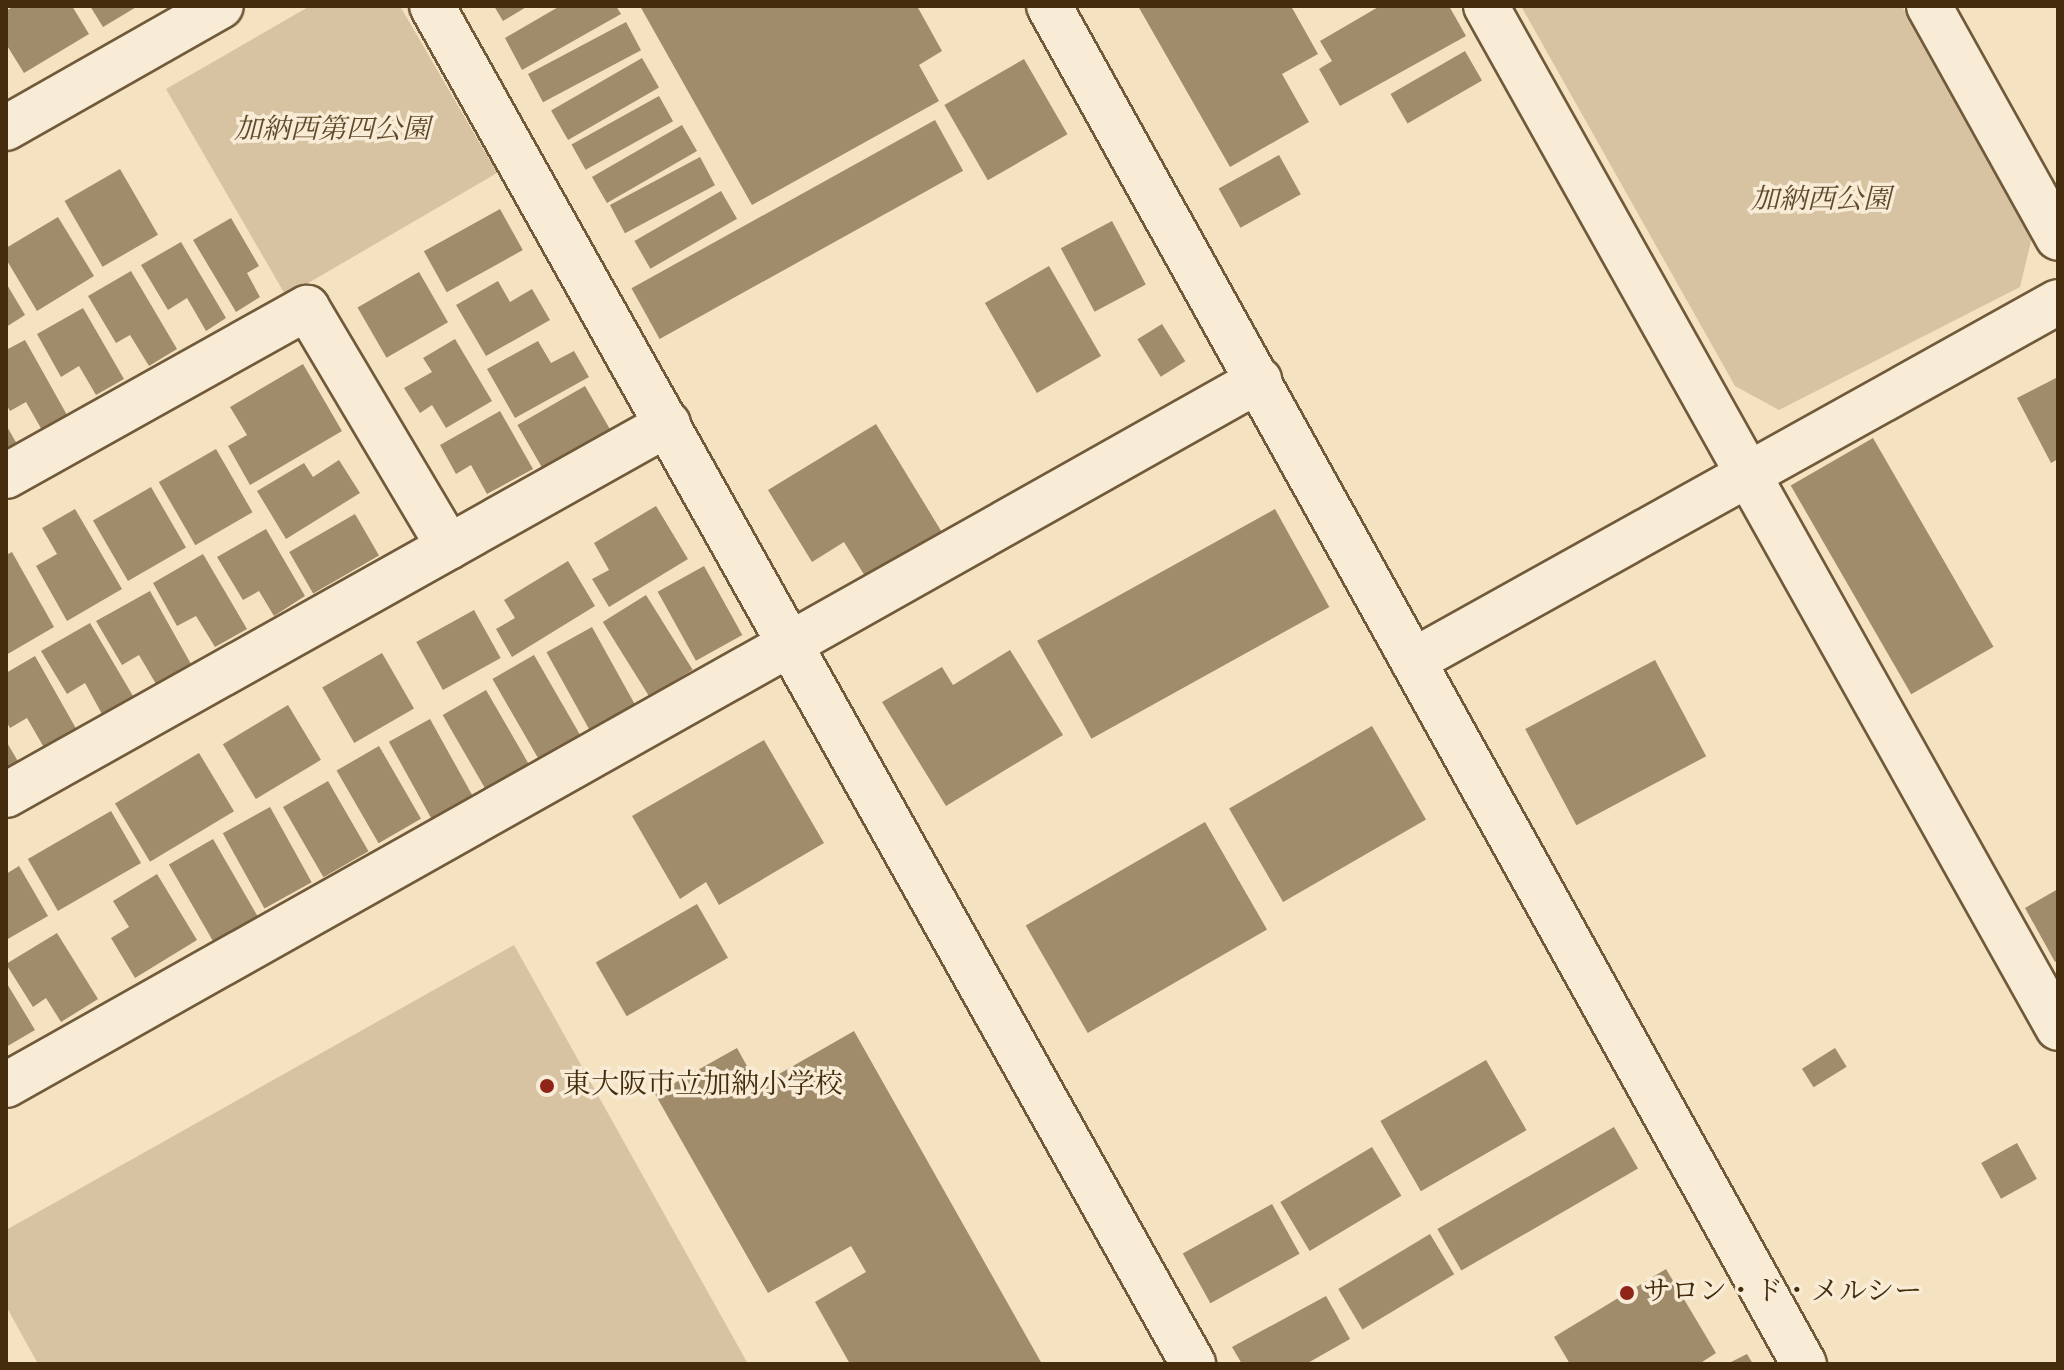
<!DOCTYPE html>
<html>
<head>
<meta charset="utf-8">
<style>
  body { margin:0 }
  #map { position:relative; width:2064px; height:1370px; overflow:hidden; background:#f5e2c1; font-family:"Old Standard TT","Noto Serif JP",serif }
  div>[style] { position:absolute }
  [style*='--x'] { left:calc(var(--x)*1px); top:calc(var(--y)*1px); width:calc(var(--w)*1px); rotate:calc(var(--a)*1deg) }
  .green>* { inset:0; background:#d7c3a2 }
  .building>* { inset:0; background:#a08b6b; transform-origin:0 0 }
  .roads { filter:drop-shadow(2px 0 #705a3a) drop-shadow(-2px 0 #705a3a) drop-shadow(0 2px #705a3a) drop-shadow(0 -2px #705a3a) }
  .minor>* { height:44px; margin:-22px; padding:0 22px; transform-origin:22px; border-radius:22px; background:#f8ecd7 }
  .tertiary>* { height:44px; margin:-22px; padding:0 22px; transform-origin:22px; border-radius:22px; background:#f8ecd7 }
  .dots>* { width:22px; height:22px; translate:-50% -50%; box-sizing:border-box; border:4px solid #f8ecd7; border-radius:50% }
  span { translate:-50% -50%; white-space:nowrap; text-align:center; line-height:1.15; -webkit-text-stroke:7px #f8ecd7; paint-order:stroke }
  .park-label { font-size:28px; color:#614a2b; font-style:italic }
  .poi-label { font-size:28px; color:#442c0d }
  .left { translate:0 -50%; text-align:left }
  .frame { position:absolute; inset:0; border:8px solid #442c0d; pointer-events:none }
</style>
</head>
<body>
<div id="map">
  <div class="green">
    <i style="clip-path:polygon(310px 6px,400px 6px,497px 173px,286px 296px,166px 89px)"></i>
    <i style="clip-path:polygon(1521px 6px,1902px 6px,2032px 237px,2020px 287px,1779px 410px,1735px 386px)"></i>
    <i style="clip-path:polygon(514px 945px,748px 1364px,38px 1364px,6px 1306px,6px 1230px)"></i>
  </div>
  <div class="building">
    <i style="clip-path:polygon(14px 6px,72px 6px,89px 34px,24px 73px,6px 44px,6px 11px)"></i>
    <i style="clip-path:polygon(90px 6px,138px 6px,103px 27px)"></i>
    <i style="clip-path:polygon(494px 6px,528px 6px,503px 21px)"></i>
    <i style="clip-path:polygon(560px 6px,616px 6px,621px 14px,522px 70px,505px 38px)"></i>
    <i style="clip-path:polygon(640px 6px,917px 6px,942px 51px,919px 65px,939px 101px,752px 205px)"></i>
    <i style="clip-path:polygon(1138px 6px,1291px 6px,1318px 54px,1282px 74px,1309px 122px,1230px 167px)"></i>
    <i style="clip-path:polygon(1380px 6px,1449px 6px,1466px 36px,1340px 106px,1319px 69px,1332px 61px,1320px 41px)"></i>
    <i style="left:626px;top:22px;width:32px;height:111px;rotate:62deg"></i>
    <i style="left:1465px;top:51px;width:34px;height:86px;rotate:60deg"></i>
    <i style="left:642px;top:58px;width:34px;height:105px;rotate:60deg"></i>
    <i style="left:1024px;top:59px;width:87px;height:92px;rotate:60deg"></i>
    <i style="left:659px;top:96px;width:29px;height:100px;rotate:61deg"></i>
    <i style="left:935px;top:120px;width:58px;height:347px;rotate:61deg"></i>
    <i style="left:682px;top:125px;width:30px;height:104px;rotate:60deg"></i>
    <i style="left:1279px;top:155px;width:45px;height:69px;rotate:61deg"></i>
    <i style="left:700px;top:157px;width:32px;height:102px;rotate:62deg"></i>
    <i style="left:120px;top:169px;width:76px;height:64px;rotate:60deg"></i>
    <i style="left:721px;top:191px;width:32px;height:100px;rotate:60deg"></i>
    <i style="left:500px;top:209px;width:47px;height:87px;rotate:61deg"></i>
    <i style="clip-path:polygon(58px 217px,94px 276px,37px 311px,6px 259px,6px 248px)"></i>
    <i style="clip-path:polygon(231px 218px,259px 266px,247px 273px,260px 297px,236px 312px,193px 240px)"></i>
    <i style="left:1112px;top:221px;width:72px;height:58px;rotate:62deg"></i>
    <i style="clip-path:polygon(181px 242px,226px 318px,206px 331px,187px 298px,168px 310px,141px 265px)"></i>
    <i style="left:1049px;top:266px;width:104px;height:74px;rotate:60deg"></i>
    <i style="clip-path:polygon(131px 271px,177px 349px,149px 366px,130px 335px,116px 343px,88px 296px)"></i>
    <i style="left:419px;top:272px;width:58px;height:71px;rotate:60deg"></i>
    <i style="clip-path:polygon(498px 281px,510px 302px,532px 289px,550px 320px,486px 356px,456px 305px)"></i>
    <i style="clip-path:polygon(6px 283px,25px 315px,6px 327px)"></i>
    <i style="clip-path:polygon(83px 308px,124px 379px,96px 395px,79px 366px,61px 377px,37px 334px)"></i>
    <i style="left:1162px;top:324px;width:44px;height:29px;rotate:58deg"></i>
    <i style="clip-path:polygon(455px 339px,492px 401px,446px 428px,432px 405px,420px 413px,404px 388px,432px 372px,423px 358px)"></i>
    <i style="clip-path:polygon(25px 340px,67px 415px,42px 430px,26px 402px,10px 411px,6px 404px,6px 350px)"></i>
    <i style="clip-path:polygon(538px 341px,551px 363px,574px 351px,589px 377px,515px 418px,487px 369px)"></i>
    <i style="clip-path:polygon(303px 364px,342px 431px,250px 485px,228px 446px,247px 435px,230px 407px)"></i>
    <i style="clip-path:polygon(2058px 377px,2058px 459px,2051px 463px,2017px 398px)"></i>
    <i style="left:585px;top:386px;width:52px;height:78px;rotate:60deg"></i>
    <i style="clip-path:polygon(500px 411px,533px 469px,487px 494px,471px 465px,456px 474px,440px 445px)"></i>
    <i style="clip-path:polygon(876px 424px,943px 534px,868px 581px,844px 542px,812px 562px,768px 490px)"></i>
    <i style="clip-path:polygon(6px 425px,17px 444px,6px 451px)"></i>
    <i style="left:1873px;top:438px;width:241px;height:95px;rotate:60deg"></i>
    <i style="left:216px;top:449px;width:73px;height:66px;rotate:60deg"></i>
    <i style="clip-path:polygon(339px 460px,360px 493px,286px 539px,257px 491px,304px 463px,313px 477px)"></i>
    <i style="left:151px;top:487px;width:70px;height:67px;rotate:60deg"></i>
    <i style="clip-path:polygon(656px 506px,688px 559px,609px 607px,592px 579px,609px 570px,594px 543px)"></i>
    <i style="clip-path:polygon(75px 509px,122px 589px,67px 621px,36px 566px,57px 554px,42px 528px)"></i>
    <i style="left:1275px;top:509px;width:112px;height:272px;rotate:61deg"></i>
    <i style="left:355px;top:514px;width:48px;height:76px;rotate:60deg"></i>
    <i style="clip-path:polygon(266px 529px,305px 596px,274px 616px,259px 591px,243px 600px,217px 557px)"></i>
    <i style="clip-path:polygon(12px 552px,54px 627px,6px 655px,6px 555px)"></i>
    <i style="clip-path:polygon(203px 554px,247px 629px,215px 647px,196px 616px,177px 626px,153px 583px)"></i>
    <i style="clip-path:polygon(568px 561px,595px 606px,512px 657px,496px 629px,515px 618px,504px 600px)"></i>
    <i style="left:704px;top:566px;width:79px;height:53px;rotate:61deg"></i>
    <i style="clip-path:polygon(150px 591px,191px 664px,156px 684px,139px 655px,122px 665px,96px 621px)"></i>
    <i style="left:646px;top:595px;width:88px;height:51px;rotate:58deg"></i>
    <i style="left:474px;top:610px;width:55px;height:66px;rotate:61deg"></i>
    <i style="clip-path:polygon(90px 623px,133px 696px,102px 714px,85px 683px,67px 694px,41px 651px)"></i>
    <i style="left:592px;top:627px;width:94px;height:52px;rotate:61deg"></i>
    <i style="clip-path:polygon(1010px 650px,1063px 735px,946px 806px,882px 702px,942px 667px,953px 685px)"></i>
    <i style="left:382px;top:653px;width:64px;height:69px;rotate:60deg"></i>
    <i style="left:534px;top:655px;width:94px;height:48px;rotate:60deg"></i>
    <i style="clip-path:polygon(35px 656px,78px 732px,46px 751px,27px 718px,10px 728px,6px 721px,6px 673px)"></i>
    <i style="left:1655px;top:660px;width:109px;height:147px;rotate:62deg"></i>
    <i style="left:486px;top:690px;width:87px;height:50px;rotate:60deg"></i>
    <i style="left:288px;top:705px;width:64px;height:76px;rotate:59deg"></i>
    <i style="left:430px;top:719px;width:89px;height:47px;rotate:61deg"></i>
    <i style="left:1372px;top:726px;width:108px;height:165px;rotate:60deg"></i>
    <i style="clip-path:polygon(764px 740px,824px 843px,719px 905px,706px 882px,680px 899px,632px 816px)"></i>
    <i style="clip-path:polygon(6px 741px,19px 763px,6px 770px)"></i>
    <i style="left:379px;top:746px;width:84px;height:49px;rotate:60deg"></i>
    <i style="left:199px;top:753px;width:68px;height:98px;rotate:59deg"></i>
    <i style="left:328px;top:781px;width:81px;height:52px;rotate:60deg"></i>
    <i style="left:270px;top:807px;width:86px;height:54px;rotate:61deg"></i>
    <i style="left:111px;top:811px;width:60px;height:96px;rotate:60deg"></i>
    <i style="left:1205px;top:822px;width:124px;height:207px;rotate:60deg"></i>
    <i style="left:213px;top:839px;width:94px;height:51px;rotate:60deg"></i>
    <i style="clip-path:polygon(19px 866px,48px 916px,6px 940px,6px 874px)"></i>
    <i style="clip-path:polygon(157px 874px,197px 940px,135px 978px,111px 938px,129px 927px,113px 901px)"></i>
    <i style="clip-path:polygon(2058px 889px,2058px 960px,2055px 962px,2025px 908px)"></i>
    <i style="left:697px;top:904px;width:62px;height:117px;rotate:60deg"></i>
    <i style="clip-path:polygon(57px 933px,98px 999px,61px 1022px,46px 998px,33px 1007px,6px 964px)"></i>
    <i style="clip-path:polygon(6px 982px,35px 1030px,6px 1047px)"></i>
    <i style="clip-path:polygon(854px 1031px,1042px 1364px,850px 1364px,815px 1302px,866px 1272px,851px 1246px,768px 1293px,655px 1094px,737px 1048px,758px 1086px)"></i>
    <i style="left:1835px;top:1048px;width:22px;height:39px;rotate:58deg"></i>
    <i style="left:1486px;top:1060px;width:81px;height:122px;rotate:60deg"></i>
    <i style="left:1614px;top:1127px;width:48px;height:204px;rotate:60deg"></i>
    <i style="left:2017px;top:1143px;width:41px;height:41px;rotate:61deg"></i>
    <i style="left:1372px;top:1147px;width:57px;height:107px;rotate:59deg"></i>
    <i style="left:1272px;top:1204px;width:57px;height:102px;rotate:61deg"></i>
    <i style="left:1430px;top:1234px;width:47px;height:107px;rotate:59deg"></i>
    <i style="clip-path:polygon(1666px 1269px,1716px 1353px,1699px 1364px,1570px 1364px,1554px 1337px)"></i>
    <i style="clip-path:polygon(1326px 1296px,1350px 1339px,1306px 1364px,1242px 1364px,1232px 1347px)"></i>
    <i style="clip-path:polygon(1747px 1354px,1753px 1364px,1727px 1364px)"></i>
  </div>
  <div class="roads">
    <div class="minor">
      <i style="--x:432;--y:6;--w:1557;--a:60.73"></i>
      <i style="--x:1486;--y:6;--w:1171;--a:60.76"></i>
      <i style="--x:1929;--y:6;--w:265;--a:60.9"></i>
      <i style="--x:6;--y:128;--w:247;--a:-29.6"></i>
      <i style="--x:6;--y:476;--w:345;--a:-29.2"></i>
      <i style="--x:307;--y:308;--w:278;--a:59.3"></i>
      <i style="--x:1413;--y:661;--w:738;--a:-29.1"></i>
      <i style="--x:6;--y:795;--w:759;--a:-29.27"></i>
      <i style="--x:6;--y:1085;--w:1438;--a:-29.36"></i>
    </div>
    <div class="tertiary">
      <i style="--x:1049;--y:6;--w:1554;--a:60.93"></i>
    </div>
  </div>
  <div class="dots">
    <i style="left:547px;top:1086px;background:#8f2418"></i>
    <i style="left:1627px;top:1293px;background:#8f2418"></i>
  </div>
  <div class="park-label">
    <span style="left:332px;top:131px">加納西第四公園</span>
    <span style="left:1821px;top:201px">加納西公園</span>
  </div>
  <div class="poi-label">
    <span class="left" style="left:563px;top:1086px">東大阪市立加納小学校</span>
    <span class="left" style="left:1643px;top:1293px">サロン・ド・メルシー</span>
  </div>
  <div class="frame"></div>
</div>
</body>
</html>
